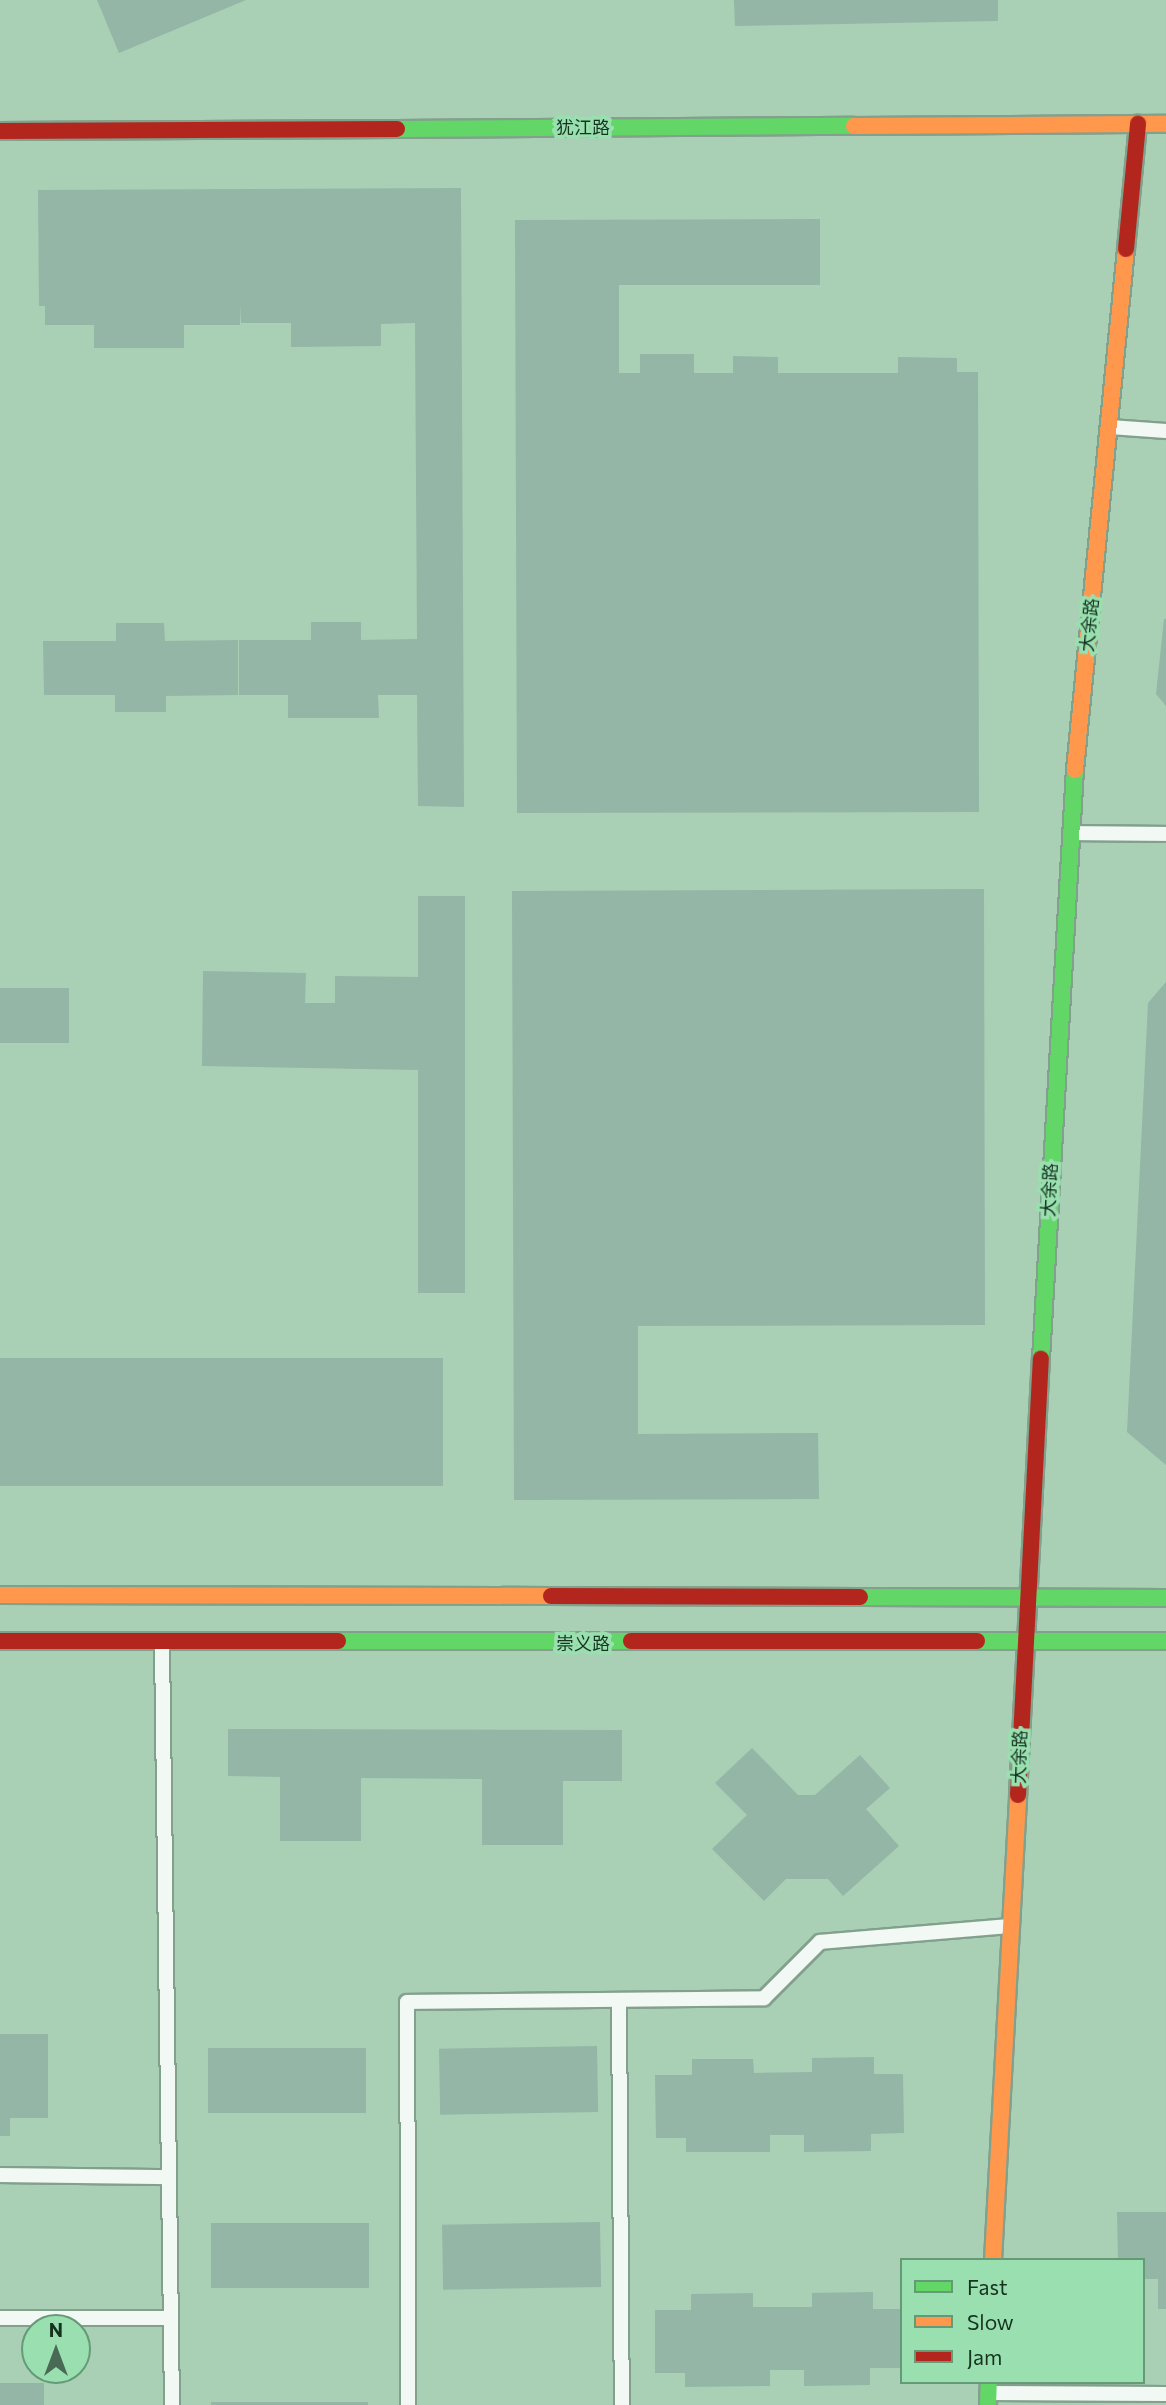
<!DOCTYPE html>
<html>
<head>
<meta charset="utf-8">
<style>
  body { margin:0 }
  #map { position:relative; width:1166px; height:2405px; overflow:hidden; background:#a9cfb5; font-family:Commissioner,"Noto Sans SC",sans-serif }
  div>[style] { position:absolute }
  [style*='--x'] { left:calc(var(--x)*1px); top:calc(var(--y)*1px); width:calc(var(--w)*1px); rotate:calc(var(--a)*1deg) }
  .building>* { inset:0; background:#93b6a6; transform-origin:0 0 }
  .roads { filter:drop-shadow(2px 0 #82a18d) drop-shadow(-2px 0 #82a18d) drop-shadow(0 2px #82a18d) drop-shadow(0 -2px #82a18d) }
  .lane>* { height:14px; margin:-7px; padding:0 7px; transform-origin:7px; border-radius:7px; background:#f2f8f4 }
  .fast>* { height:16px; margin:-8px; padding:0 8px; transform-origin:8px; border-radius:8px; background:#63d668 }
  .slow>* { height:16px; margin:-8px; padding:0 8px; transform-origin:8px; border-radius:8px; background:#ff974d }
  .jam>* { height:16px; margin:-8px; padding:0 8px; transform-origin:8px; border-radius:8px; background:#b3261e }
  span { translate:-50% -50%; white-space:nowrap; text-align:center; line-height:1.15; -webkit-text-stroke:7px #99dfaf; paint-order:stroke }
  .street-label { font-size:18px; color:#163320 }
  .legend { position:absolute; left:900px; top:2258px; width:245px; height:126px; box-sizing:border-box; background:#99dfaf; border:2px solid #659a76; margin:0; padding:9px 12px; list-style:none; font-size:21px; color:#163320 }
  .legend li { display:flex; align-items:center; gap:14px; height:35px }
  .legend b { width:35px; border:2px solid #659a76 }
  .north { position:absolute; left:21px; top:2314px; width:70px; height:70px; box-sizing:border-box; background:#99dfaf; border:2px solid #659a76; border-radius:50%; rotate:0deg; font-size:19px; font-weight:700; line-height:28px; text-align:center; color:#163320 }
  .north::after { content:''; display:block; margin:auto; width:24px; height:32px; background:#496a54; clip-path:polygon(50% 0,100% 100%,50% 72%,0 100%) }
</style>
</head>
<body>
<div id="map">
  <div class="building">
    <i style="clip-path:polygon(97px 0,246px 0,119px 53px)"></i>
    <i style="clip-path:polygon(734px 0,998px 0,998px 21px,735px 26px)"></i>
    <i style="clip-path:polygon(461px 188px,464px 807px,418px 806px,417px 695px,378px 695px,379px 718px,288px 718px,288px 695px,239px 695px,239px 640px,311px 640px,311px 622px,361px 622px,361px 640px,417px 639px,415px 323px,381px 324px,381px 346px,291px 347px,291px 323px,241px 323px,240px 305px,240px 325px,184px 325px,184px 348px,94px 348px,94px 325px,45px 325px,45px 306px,39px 306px,38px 190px)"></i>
    <i style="clip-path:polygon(820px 219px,820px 285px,619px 285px,619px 373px,640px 373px,640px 354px,694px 354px,694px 373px,733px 373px,733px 356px,778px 357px,778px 373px,898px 373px,898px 357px,957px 358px,957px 372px,978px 372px,979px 812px,517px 813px,515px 220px)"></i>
    <i style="clip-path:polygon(1164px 619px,1166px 619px,1166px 706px,1156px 694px)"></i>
    <i style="clip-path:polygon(116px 623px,164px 623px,165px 641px,238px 640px,238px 695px,166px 696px,166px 712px,115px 712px,115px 695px,44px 695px,43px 641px,116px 641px)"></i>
    <i style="clip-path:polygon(984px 889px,985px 1325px,638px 1326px,638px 1434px,818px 1433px,819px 1499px,514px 1500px,512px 891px)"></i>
    <i style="clip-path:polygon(418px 896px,465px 896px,465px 1293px,418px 1293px,418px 1070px,202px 1066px,203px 971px,306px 973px,305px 1003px,335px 1003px,335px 976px,418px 977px)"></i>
    <i style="clip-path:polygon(1166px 982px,1166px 1465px,1127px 1432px,1148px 1003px)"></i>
    <i style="left:69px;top:988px;width:55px;height:69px;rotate:90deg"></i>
    <i style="left:0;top:1358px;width:443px;height:128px"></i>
    <i style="clip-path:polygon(228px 1729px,622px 1730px,622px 1781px,563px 1781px,563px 1845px,482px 1845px,482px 1779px,361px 1778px,361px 1841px,280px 1841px,280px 1777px,228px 1776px)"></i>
    <i style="clip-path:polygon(752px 1748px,798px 1795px,815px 1795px,860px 1755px,890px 1788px,866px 1809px,899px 1846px,843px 1896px,828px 1879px,786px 1879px,764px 1901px,712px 1849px,747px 1815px,715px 1783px)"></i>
    <i style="clip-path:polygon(0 2034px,48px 2034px,48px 2118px,10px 2118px,10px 2136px,0 2136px)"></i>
    <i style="left:597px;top:2046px;width:66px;height:158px;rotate:89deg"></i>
    <i style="left:366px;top:2048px;width:65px;height:158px;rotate:90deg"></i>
    <i style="clip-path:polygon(874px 2057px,874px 2074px,903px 2074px,904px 2133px,871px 2134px,871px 2151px,804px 2152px,804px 2135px,770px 2135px,770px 2152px,686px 2152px,686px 2138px,656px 2138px,655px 2075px,692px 2075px,692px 2059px,753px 2059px,754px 2073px,812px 2072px,812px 2058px)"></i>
    <i style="clip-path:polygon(1117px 2212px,1166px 2212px,1166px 2309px,1158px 2309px,1158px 2279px,1143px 2279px,1143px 2260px,1118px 2260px)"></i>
    <i style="left:600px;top:2222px;width:65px;height:158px;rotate:89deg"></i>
    <i style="left:369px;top:2223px;width:65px;height:158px;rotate:90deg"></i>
    <i style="clip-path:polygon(873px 2292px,873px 2309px,902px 2309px,902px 2368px,870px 2368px,870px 2385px,804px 2386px,804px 2370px,770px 2370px,770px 2386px,685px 2387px,685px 2373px,655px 2373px,655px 2310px,691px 2310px,691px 2294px,753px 2293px,753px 2307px,812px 2307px,812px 2293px)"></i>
    <i style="left:0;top:2383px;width:44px;height:22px"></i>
    <i style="left:211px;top:2402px;width:157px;height:3px"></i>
  </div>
  <div class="roads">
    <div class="lane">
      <i style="--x:1110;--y:427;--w:56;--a:4.1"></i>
      <i style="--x:1071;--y:833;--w:95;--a:0.6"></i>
      <i style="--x:162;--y:1644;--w:761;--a:89.25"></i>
      <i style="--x:619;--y:2000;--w:405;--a:89.6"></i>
      <i style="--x:0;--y:2175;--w:169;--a:0.7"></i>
      <i style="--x:0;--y:2318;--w:171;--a:0"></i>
      <i style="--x:990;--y:2393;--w:176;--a:0.3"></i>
      <i style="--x:408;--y:2405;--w:403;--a:-90.1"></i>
      <i style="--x:407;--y:2002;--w:357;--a:-0.6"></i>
      <i style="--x:764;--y:1998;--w:79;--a:-45"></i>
      <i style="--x:820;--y:1942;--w:192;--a:-4.8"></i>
    </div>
    <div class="fast">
      <i style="--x:397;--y:129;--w:457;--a:-0.4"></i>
      <i style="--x:1041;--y:1359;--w:590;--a:-86.7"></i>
      <i style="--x:860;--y:1597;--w:306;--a:0.2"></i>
      <i style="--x:338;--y:1641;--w:293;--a:0"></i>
      <i style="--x:977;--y:1641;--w:189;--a:0"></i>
      <i style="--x:988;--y:2405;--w:23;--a:-88"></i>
    </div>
    <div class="slow">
      <i style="--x:854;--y:126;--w:312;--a:-0.4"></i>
      <i style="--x:1075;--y:770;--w:523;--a:-84.41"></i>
      <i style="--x:0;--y:1595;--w:551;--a:0.1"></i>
      <i style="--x:993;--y:2260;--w:466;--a:-86.9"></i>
    </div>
    <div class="jam">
      <i style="--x:0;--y:131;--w:397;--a:-0.3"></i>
      <i style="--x:1126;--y:249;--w:126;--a:-84.5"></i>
      <i style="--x:551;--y:1596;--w:309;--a:0.2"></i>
      <i style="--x:0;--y:1641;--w:338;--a:0"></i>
      <i style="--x:631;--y:1641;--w:346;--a:0"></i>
      <i style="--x:1018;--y:1795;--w:437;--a:-87"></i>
    </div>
  </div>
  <div class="street-label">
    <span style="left:583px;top:127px">犹江路</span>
    <span style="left:1089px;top:625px;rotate:-84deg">大余路</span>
    <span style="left:1049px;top:1190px;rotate:-87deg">大余路</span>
    <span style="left:583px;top:1643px">崇义路</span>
    <span style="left:1019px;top:1757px;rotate:-88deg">大余路</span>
  </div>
  <ul class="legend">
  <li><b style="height:9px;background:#63d668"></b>Fast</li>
  <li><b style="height:9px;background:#ff974d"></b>Slow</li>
  <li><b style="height:9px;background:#b3261e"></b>Jam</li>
  </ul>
  <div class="north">N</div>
</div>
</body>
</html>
